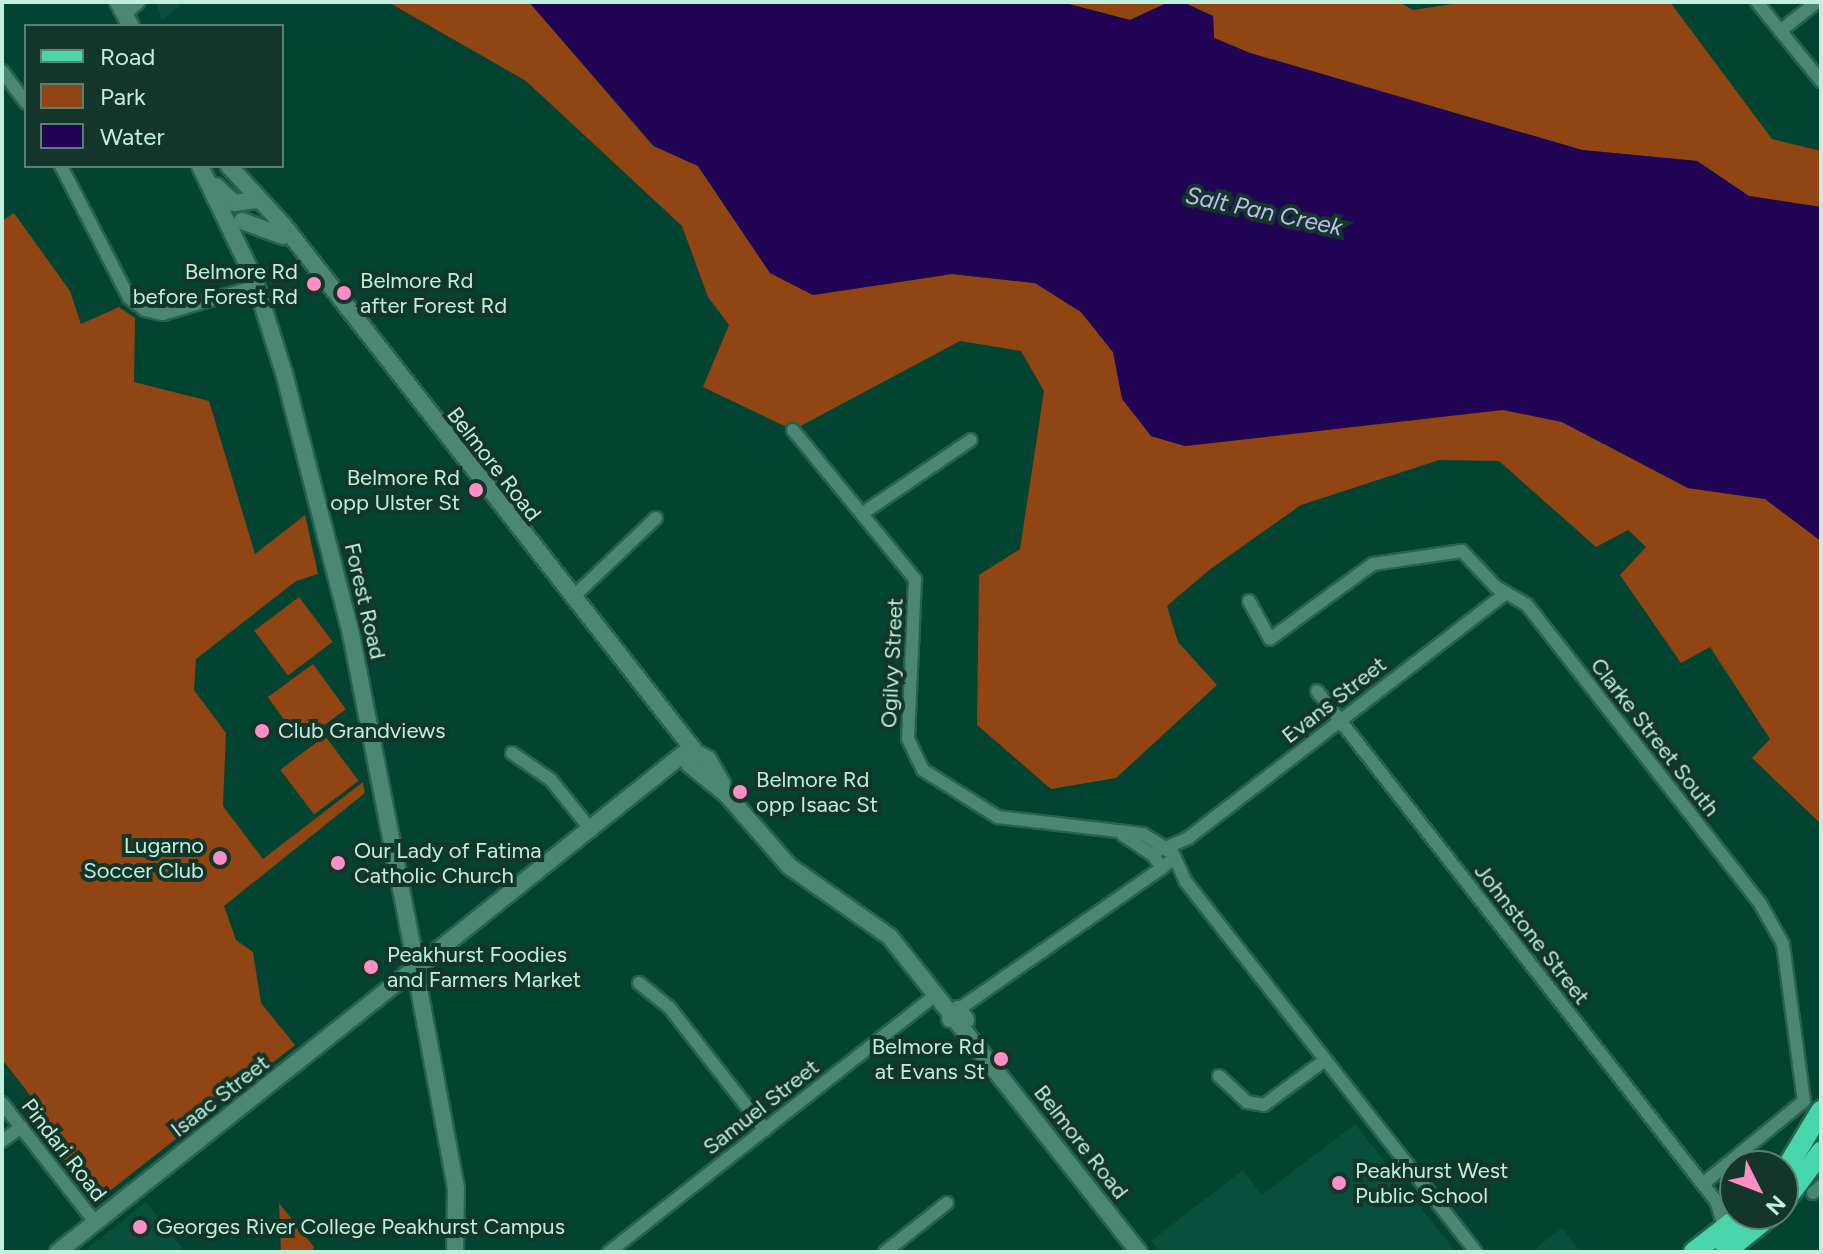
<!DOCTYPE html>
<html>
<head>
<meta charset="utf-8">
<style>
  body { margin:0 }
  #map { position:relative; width:1823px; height:1254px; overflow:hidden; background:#034332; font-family:Figtree,sans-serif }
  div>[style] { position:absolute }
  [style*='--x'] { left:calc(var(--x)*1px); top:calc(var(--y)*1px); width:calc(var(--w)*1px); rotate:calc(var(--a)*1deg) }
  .built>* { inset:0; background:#094f3d }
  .green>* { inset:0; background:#914512; transform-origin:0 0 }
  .water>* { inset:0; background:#220455 }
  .roads { filter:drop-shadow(2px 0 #256251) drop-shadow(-2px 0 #256251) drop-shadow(0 2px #256251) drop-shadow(0 -2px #256251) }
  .minor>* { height:12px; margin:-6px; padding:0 6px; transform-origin:6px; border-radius:6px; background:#4b8772 }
  .tertiary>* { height:16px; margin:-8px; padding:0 8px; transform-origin:8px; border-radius:8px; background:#4b8772 }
  .primary>* { height:20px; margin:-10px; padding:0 10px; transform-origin:10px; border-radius:10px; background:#48d5ab }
  .dots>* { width:22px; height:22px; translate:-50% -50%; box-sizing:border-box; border:4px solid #14352a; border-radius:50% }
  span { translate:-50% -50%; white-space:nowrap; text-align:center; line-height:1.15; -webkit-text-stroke:8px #14352a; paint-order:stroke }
  .poi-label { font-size:22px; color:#c0f0dd }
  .right { translate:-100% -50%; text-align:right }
  .left { translate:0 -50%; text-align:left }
  .street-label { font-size:22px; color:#c0f0dd }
  .water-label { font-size:24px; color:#c0bbf1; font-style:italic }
  .frame { position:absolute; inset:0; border:4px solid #c0f0dd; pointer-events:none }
  .legend { position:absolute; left:24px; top:24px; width:260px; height:144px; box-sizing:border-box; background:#14352a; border:2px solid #598072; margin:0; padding:10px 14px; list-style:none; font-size:24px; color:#c0f0dd }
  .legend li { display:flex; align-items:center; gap:16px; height:40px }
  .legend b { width:40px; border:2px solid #598072 }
  .north { position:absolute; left:1719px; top:1150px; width:80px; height:80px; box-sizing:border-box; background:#14352a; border:2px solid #598072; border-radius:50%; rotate:132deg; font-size:22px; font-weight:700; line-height:32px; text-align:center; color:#c0f0dd }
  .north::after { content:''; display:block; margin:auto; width:28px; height:36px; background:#fb8fc5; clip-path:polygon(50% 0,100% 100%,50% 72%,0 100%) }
</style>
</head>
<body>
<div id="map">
  <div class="built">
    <i style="clip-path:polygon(156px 2px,178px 2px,180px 6px,162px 20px)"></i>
    <i style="clip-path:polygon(1355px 1124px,1456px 1252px,1160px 1252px,1151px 1241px,1243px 1170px,1262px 1195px)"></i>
    <i style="clip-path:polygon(146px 1202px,185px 1252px,83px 1252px)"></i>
    <i style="clip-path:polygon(1562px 1228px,1581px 1252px,1531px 1252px)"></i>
  </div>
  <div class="green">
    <i style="clip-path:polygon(388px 2px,529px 2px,653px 146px,698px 166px,770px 273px,813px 295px,952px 274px,1035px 283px,1081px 312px,1113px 352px,1151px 436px,1185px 446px,1503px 409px,1562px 422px,1688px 488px,1765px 499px,1821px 541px,1821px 824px,1752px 758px,1770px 739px,1710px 647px,1681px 663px,1620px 575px,1646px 547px,1628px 530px,1596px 547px,1499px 461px,1439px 460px,1301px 505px,1209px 570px,1167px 606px,1178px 642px,1217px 685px,1116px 778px,1051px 789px,977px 725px,979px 575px,1020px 549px,1044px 391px,1021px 351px,960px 341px,793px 430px,703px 387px,729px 325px,708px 297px,682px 226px,526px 81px)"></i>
    <i style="clip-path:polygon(1061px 2px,1399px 2px,1413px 10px,1466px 2px,1670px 2px,1772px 139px,1821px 151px,1821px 207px,1749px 196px,1697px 161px,1582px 150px,1250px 53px,1214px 38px,1213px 16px,1187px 4px,1169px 2px,1130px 20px)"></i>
    <i style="clip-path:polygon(14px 213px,70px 291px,81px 324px,119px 307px,135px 318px,134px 382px,209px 401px,255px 554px,305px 515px,318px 574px,296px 581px,196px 659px,194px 690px,226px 733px,223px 806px,263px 859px,363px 782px,365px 793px,224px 906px,236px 940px,253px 952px,261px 1003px,295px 1045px,97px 1201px,30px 1117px,39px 1107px,2px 1059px,2px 221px)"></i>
    <i style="left:299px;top:597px;width:56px;height:56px;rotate:53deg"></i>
    <i style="left:313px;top:664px;width:56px;height:56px;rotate:54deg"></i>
    <i style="left:325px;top:736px;width:56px;height:56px;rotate:53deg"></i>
    <i style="clip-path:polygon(279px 1203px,314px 1247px,312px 1252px,281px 1252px)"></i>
  </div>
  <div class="water">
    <i style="clip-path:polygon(529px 2px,1061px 2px,1130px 20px,1169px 2px,1187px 4px,1213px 16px,1214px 38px,1250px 53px,1582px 150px,1697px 161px,1749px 196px,1821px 207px,1821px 541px,1765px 499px,1688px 488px,1562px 422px,1503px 410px,1185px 446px,1151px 436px,1122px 399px,1113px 352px,1081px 312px,1035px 283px,952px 274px,813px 295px,770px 273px,698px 166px,654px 146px)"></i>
  </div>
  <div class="roads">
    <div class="minor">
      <i style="--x:1757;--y:2;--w:102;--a:51"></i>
      <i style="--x:125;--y:14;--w:18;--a:-41"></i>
      <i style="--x:1780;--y:31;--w:47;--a:-38.1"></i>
      <i style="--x:2;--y:71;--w:40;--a:53"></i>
      <i style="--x:61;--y:166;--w:148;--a:62.7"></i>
      <i style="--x:129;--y:298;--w:20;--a:37"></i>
      <i style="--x:145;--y:310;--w:18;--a:13"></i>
      <i style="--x:163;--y:314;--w:98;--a:-16.6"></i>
      <i style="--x:793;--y:430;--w:193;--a:50.7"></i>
      <i style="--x:915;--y:579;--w:160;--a:92.5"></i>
      <i style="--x:908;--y:739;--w:34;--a:64"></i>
      <i style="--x:923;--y:770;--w:89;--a:32.1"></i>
      <i style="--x:998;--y:817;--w:146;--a:6.7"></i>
      <i style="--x:1143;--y:834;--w:25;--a:32"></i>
      <i style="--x:863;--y:513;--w:130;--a:-34.1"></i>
      <i style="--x:572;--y:598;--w:116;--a:-43.6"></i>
      <i style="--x:1249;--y:601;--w:43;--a:61.1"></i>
      <i style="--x:1270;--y:639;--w:127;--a:-36.1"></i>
      <i style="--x:1373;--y:564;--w:90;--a:-8.3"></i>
      <i style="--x:1462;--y:551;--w:50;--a:46.6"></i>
      <i style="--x:1496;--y:587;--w:36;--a:30"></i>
      <i style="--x:1527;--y:605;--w:380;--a:52"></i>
      <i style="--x:1761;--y:905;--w:45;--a:60.6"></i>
      <i style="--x:1783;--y:944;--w:158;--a:82.4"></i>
      <i style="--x:1804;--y:1101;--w:131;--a:140.6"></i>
      <i style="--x:1317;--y:691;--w:648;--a:51.96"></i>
      <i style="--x:1716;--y:1201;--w:28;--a:72"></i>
      <i style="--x:512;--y:753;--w:47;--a:34.7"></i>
      <i style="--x:551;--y:780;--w:65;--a:51.2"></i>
      <i style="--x:1123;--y:835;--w:36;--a:34"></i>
      <i style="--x:1165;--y:848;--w:25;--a:-23"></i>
      <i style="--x:1188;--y:838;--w:400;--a:-37.6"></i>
      <i style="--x:1173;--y:859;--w:14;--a:141"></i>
      <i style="--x:1162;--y:868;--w:16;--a:-125"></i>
      <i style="--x:1153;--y:855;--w:11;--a:-41"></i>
      <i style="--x:1161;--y:848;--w:12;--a:20"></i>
      <i style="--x:1172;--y:852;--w:33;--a:65"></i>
      <i style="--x:1186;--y:882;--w:470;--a:51.9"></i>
      <i style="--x:639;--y:983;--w:38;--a:39"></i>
      <i style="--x:669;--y:1007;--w:156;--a:52"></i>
      <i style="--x:959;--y:1009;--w:247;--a:-34.8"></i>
      <i style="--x:1219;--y:1076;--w:38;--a:43"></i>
      <i style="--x:1247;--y:1102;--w:17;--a:10"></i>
      <i style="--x:1264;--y:1105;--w:76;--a:-36.4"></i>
      <i style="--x:2;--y:1103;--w:151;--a:52"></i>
      <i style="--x:2;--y:1141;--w:24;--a:-36"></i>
      <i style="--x:1813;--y:1193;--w:11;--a:-41"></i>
      <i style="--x:609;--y:1252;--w:417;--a:-38.2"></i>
      <i style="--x:885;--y:1252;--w:79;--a:-38.3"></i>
    </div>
    <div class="tertiary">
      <i style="--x:118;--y:2;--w:27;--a:62"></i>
      <i style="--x:200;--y:166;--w:124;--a:64.3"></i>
      <i style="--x:254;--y:278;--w:100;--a:72.5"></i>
      <i style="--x:284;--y:373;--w:269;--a:75.6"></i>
      <i style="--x:351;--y:634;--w:333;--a:78.9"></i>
      <i style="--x:229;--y:166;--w:81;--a:47.5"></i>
      <i style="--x:284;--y:226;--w:664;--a:51.97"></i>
      <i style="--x:216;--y:186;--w:25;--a:43"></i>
      <i style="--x:234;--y:203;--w:24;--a:-7"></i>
      <i style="--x:242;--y:221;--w:44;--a:20.1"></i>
      <i style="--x:689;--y:764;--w:49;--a:39.2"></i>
      <i style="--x:727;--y:795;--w:94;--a:48.9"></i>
      <i style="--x:789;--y:866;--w:123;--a:35.1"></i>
      <i style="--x:890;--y:937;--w:402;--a:51.7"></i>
      <i style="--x:421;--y:964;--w:344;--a:-38.7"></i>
      <i style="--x:689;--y:749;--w:21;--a:28"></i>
      <i style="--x:708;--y:759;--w:28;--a:60"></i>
      <i style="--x:417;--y:978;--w:214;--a:79.5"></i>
      <i style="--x:456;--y:1188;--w:64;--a:90.9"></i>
      <i style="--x:950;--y:1019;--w:13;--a:-51"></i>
      <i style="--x:958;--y:1009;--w:14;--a:54"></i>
      <i style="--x:58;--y:1252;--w:447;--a:-38.5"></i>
    </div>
    <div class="primary">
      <i style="--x:1783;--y:1174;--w:74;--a:-58.9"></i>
      <i style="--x:1783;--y:1203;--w:64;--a:-53.3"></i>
      <i style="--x:1694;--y:1252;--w:62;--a:-37.8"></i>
      <i style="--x:1725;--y:1252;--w:60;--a:-39"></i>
    </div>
  </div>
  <div class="dots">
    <i style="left:314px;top:284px;background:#fb8fc5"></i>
    <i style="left:344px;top:293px;background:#fb8fc5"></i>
    <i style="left:476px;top:490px;background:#fb8fc5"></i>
    <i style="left:262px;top:731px;background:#fb8fc5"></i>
    <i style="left:740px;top:792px;background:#fb8fc5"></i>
    <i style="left:220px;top:858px;background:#fb8fc5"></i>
    <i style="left:338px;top:863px;background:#fb8fc5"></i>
    <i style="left:371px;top:967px;background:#fb8fc5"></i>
    <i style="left:1001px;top:1059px;background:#fb8fc5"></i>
    <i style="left:1339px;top:1183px;background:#fb8fc5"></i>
    <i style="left:140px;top:1227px;background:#fb8fc5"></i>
  </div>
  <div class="poi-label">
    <span class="right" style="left:298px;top:284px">Belmore Rd<br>before Forest Rd</span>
    <span class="left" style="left:360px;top:293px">Belmore Rd<br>after Forest Rd</span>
    <span class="right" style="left:460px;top:490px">Belmore Rd<br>opp Ulster St</span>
    <span class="left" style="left:278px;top:731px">Club Grandviews</span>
    <span class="left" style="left:756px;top:792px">Belmore Rd<br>opp Isaac St</span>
    <span class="right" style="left:204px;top:858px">Lugarno<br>Soccer Club</span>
    <span class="left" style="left:354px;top:863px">Our Lady of Fatima<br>Catholic Church</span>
    <span class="left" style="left:387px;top:967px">Peakhurst Foodies<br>and Farmers Market</span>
    <span class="right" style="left:985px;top:1059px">Belmore Rd<br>at Evans St</span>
    <span class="left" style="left:1355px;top:1183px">Peakhurst West<br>Public School</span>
    <span class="left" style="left:156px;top:1227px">Georges River College Peakhurst Campus</span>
  </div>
  <div class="street-label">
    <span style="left:494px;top:464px;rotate:52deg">Belmore Road</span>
    <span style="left:365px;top:601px;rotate:77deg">Forest Road</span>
    <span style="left:892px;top:663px;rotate:-87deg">Ogilvy Street</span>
    <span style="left:1334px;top:700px;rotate:-38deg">Evans Street</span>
    <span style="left:1655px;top:737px;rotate:52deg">Clarke Street South</span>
    <span style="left:1532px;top:934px;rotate:52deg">Johnstone Street</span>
    <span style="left:220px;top:1096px;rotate:-38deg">Isaac Street</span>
    <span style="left:761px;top:1107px;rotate:-38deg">Samuel Street</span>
    <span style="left:1081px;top:1142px;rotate:52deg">Belmore Road</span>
    <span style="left:64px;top:1150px;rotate:52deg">Pindari Road</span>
  </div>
  <div class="water-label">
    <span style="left:1264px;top:211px;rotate:12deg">Salt Pan Creek</span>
  </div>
  <div class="frame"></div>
  <ul class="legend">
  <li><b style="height:10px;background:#48d5ab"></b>Road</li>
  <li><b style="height:22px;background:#914512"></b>Park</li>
  <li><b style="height:22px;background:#220455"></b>Water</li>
  </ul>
  <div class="north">N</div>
</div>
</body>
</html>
